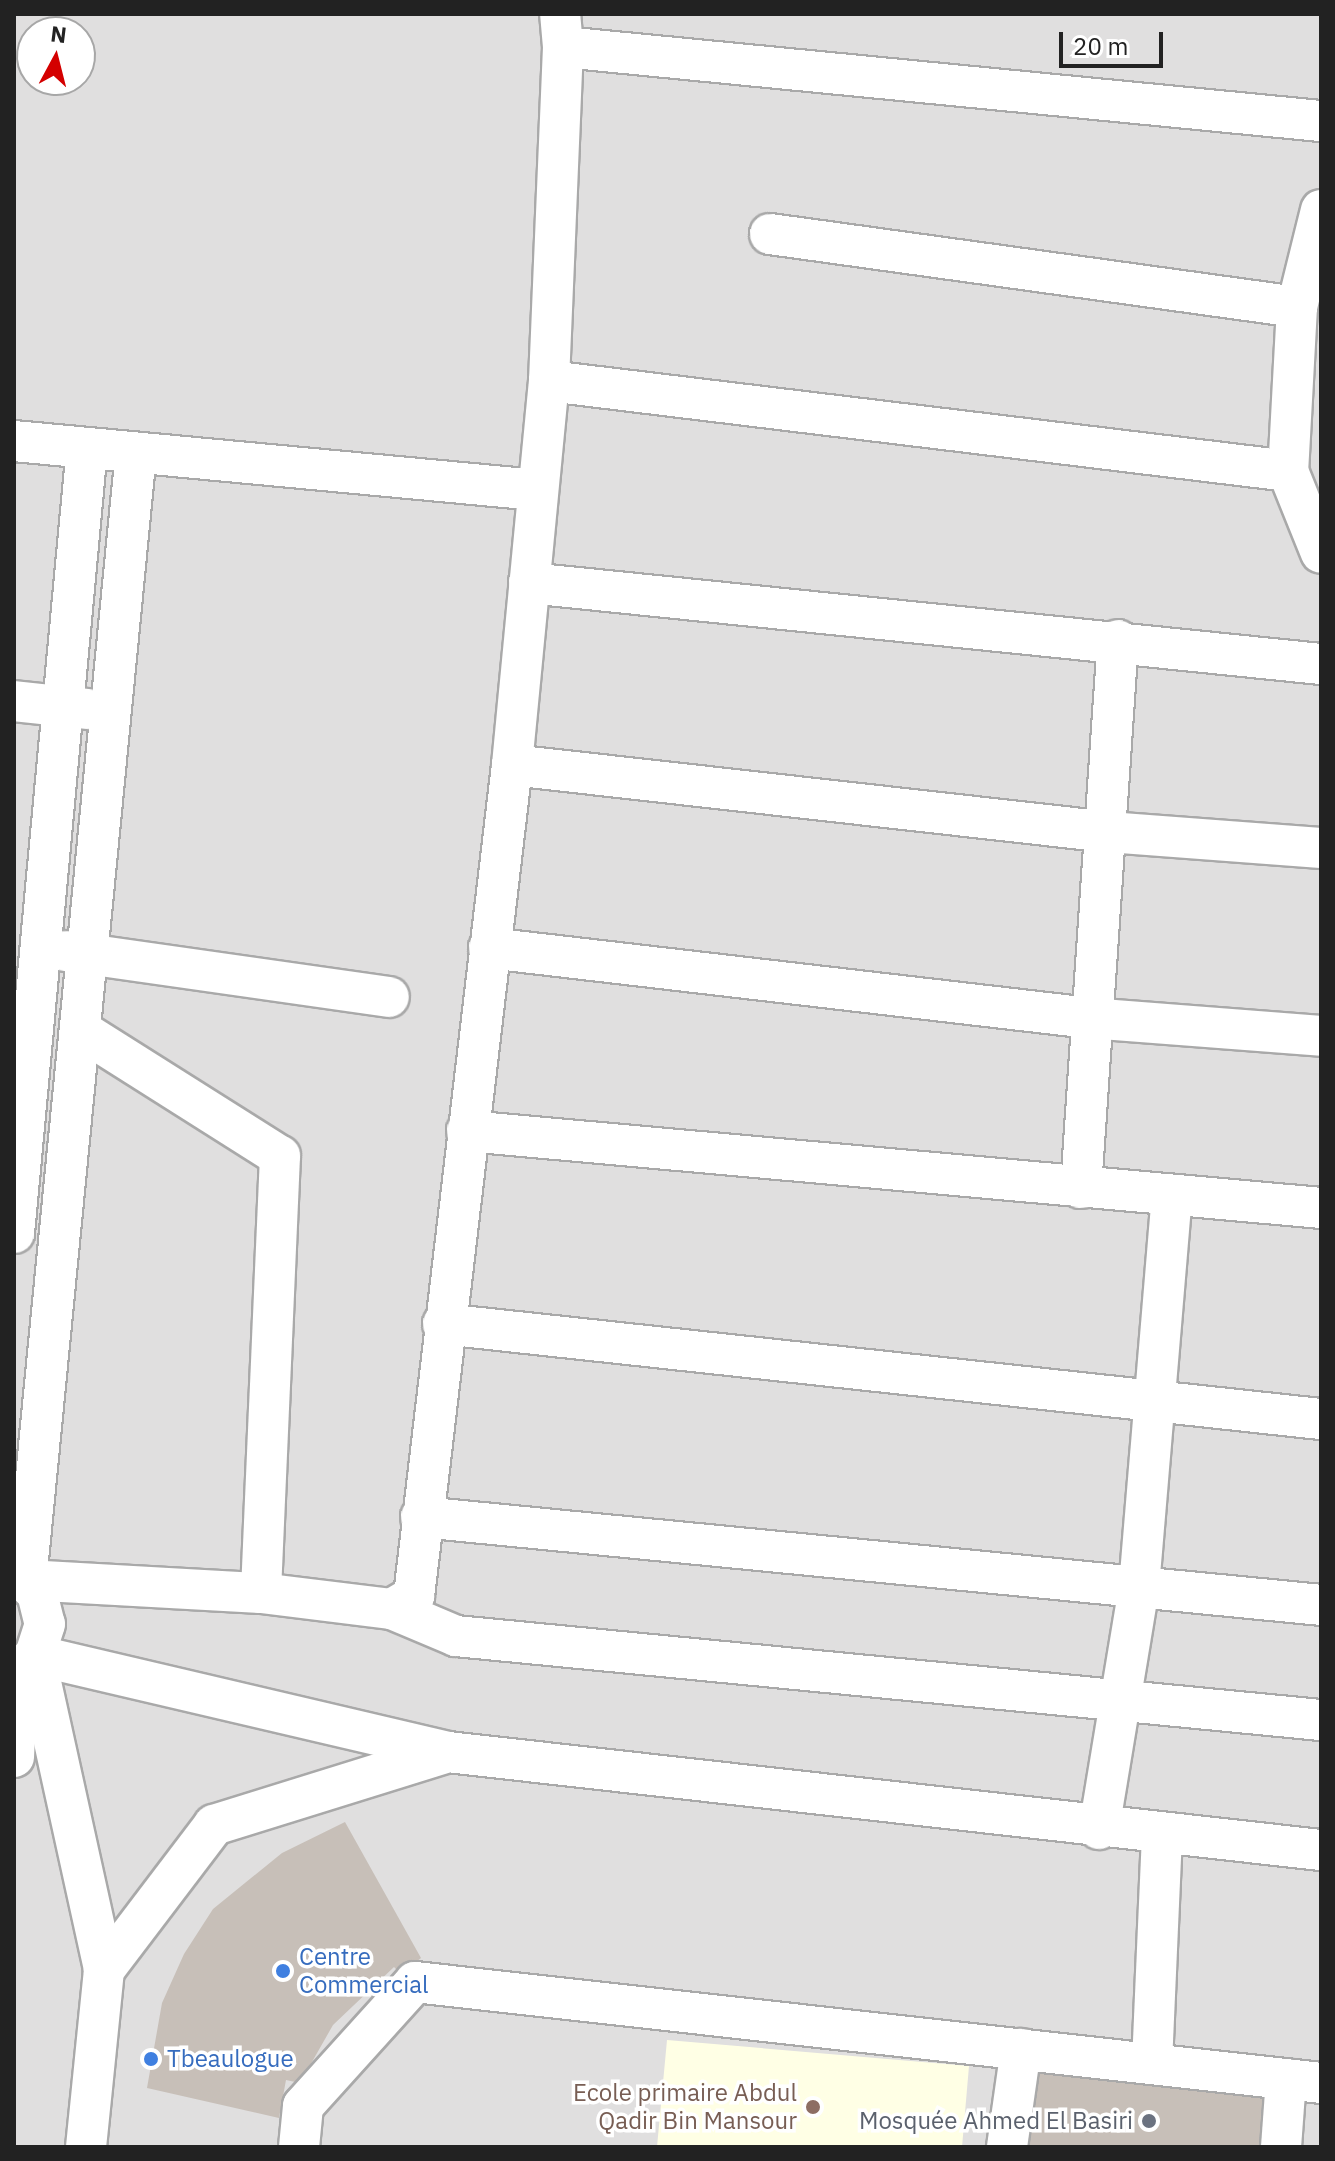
<!DOCTYPE html>
<html>
<head>
<meta charset="utf-8">
<style>
  body { margin:0 }
  #map { position:relative; width:1335px; height:2161px; overflow:hidden; background:#f2efe9; font-family:"IBM Plex Sans",sans-serif }
  div>[style] { position:absolute }
  [style*='--x'] { left:calc(var(--x)*1px); top:calc(var(--y)*1px); width:calc(var(--w)*1px); rotate:calc(var(--a)*1deg) }
  .residential>* { inset:0; background:#e0dfdf }
  .education>* { inset:0; background:#ffffe5 }
  .building>* { inset:0; background:#c7bfb8 }
  .roads { filter:drop-shadow(2px 0 #a9a9a9) drop-shadow(-2px 0 #a9a9a9) drop-shadow(0 2px #a9a9a9) drop-shadow(0 -2px #a9a9a9) }
  .street>* { height:40px; margin:-20px; padding:0 20px; transform-origin:20px; border-radius:20px; background:#fff }
  .dots>* { width:22px; height:22px; translate:-50% -50%; box-sizing:border-box; border:4px solid #fff; border-radius:50% }
  span { translate:-50% -50%; white-space:nowrap; text-align:center; line-height:1.15; -webkit-text-stroke:7px #fff; paint-order:stroke }
  .shop-label { font-size:24px; color:#366cbe }
  .left { translate:0 -50%; text-align:left }
  .education-label { font-size:24px; color:#785e54 }
  .right { translate:-100% -50%; text-align:right }
  .worship-label { font-size:24px; color:#5b616d }
  .frame { position:absolute; inset:0; border:16px solid #222; pointer-events:none }
  .north { position:absolute; left:16px; top:16px; width:80px; height:80px; box-sizing:border-box; background:#fff; border:2px solid #a7a7a7; border-radius:50%; rotate:7deg; font-size:22px; font-weight:700; line-height:32px; text-align:center; color:#222 }
  .north::after { content:''; display:block; margin:auto; width:28px; height:36px; background:#d40000; clip-path:polygon(50% 0,100% 100%,50% 72%,0 100%) }
  .scale { position:absolute; left:1059px; top:32px; width:104px; height:36px; box-sizing:border-box; border:4px solid #222; border-top:0; padding-left:10px; font-size:24px; line-height:28px; white-space:nowrap; color:#222; -webkit-text-stroke:6px #fff; paint-order:stroke }
</style>
</head>
<body>
<div id="map">
  <div class="residential">
    <i style="clip-path:polygon(evenodd,14px 14px,1321px 14px,1321px 2147px,14px 2147px,14px 14px,32px 32px,80px 32px,80px 80px,32px 80px,32px 32px)"></i>
  </div>
  <div class="education">
    <i style="clip-path:polygon(667px 2040px,969px 2066px,962px 2147px,657px 2147px)"></i>
  </div>
  <div class="building">
    <i style="clip-path:polygon(345px 1822px,421px 1958px,401px 1974px,394px 1967px,333px 2025px,300px 2083px,286px 2080px,279px 2118px,147px 2088px,162px 2003px,184px 1954px,213px 1909px,282px 1853px)"></i>
    <i style="clip-path:polygon(1032px 2066px,1276px 2095px,1270px 2147px,1023px 2147px)"></i>
  </div>
  <div class="roads">
    <div class="street">
      <i style="--x:563;--y:47;--w:762;--a:5.58"></i>
      <i style="--x:1321;--y:210;--w:100;--a:103.9"></i>
      <i style="--x:1297;--y:307;--w:164;--a:93.1"></i>
      <i style="--x:1288;--y:471;--w:88;--a:68.1"></i>
      <i style="--x:770;--y:234;--w:532;--a:7.89"></i>
      <i style="--x:549;--y:381;--w:744;--a:6.94"></i>
      <i style="--x:14;--y:441;--w:524;--a:5.36"></i>
      <i style="--x:529;--y:583;--w:796;--a:5.84"></i>
      <i style="--x:14;--y:701;--w:74;--a:6.2"></i>
      <i style="--x:512;--y:765;--w:600;--a:6.41"></i>
      <i style="--x:1108;--y:832;--w:214;--a:4.3"></i>
      <i style="--x:489;--y:948;--w:604;--a:6.65"></i>
      <i style="--x:1089;--y:1018;--w:233;--a:4.4"></i>
      <i style="--x:66;--y:951;--w:326;--a:8.1"></i>
      <i style="--x:82;--y:1031;--w:234;--a:32.3"></i>
      <i style="--x:280;--y:1156;--w:437;--a:92.5"></i>
      <i style="--x:467;--y:1131;--w:857;--a:5.15"></i>
      <i style="--x:1081;--y:1188;--w:549;--a:-86.14"></i>
      <i style="--x:14;--y:1233;--w:788;--a:-84.69"></i>
      <i style="--x:443;--y:1324;--w:883;--a:6.18"></i>
      <i style="--x:421;--y:1517;--w:904;--a:5.58"></i>
      <i style="--x:14;--y:1571;--w:32;--a:44"></i>
      <i style="--x:37;--y:1593;--w:32;--a:76"></i>
      <i style="--x:45;--y:1624;--w:33;--a:108"></i>
      <i style="--x:35;--y:1655;--w:27;--a:138"></i>
      <i style="--x:26;--y:1580;--w:235;--a:3.2"></i>
      <i style="--x:261;--y:1593;--w:132;--a:7"></i>
      <i style="--x:392;--y:1609;--w:26;--a:-31"></i>
      <i style="--x:414;--y:1596;--w:837;--a:-83.27"></i>
      <i style="--x:512;--y:765;--w:386;--a:-84.5"></i>
      <i style="--x:549;--y:381;--w:334;--a:-87.6"></i>
      <i style="--x:563;--y:47;--w:33;--a:-95"></i>
      <i style="--x:26;--y:1580;--w:1132;--a:-84.43"></i>
      <i style="--x:392;--y:1609;--w:69;--a:22.9"></i>
      <i style="--x:456;--y:1636;--w:869;--a:5.55"></i>
      <i style="--x:35;--y:1655;--w:424;--a:13.2"></i>
      <i style="--x:448;--y:1752;--w:878;--a:6.41"></i>
      <i style="--x:35;--y:1655;--w:322;--a:77.6"></i>
      <i style="--x:104;--y:1970;--w:178;--a:95.8"></i>
      <i style="--x:14;--y:1757;--w:86;--a:-87.3"></i>
      <i style="--x:1099;--y:1829;--w:245;--a:-80.6"></i>
      <i style="--x:1139;--y:1587;--w:392;--a:-85.2"></i>
      <i style="--x:104;--y:1970;--w:182;--a:-52.8"></i>
      <i style="--x:214;--y:1825;--w:242;--a:-17.3"></i>
      <i style="--x:1152;--y:2064;--w:230;--a:-87.5"></i>
      <i style="--x:299;--y:2147;--w:41;--a:-84.4"></i>
      <i style="--x:303;--y:2106;--w:167;--a:-47.9"></i>
      <i style="--x:415;--y:1982;--w:912;--a:6.36"></i>
      <i style="--x:1007;--y:2147;--w:99;--a:-81.9"></i>
      <i style="--x:1281;--y:2147;--w:68;--a:-85.8"></i>
    </div>
  </div>
  <div class="dots">
    <i style="left:283px;top:1971px;background:#3f7fe0"></i>
    <i style="left:151px;top:2059px;background:#3f7fe0"></i>
    <i style="left:813px;top:2107px;background:#8d6e63"></i>
    <i style="left:1149px;top:2121px;background:#6b7280"></i>
  </div>
  <div class="shop-label">
    <span class="left" style="left:299px;top:1971px">Centre<br>Commercial</span>
    <span class="left" style="left:167px;top:2059px">Tbeaulogue</span>
  </div>
  <div class="education-label">
    <span class="right" style="left:797px;top:2107px">Ecole primaire Abdul<br>Qadir Bin Mansour</span>
  </div>
  <div class="worship-label">
    <span class="right" style="left:1133px;top:2121px">Mosquée Ahmed El Basiri</span>
  </div>
  <div class="frame"></div>
  <div class="north">N</div>
  <div class="scale">20 m</div>
</div>
</body>
</html>
